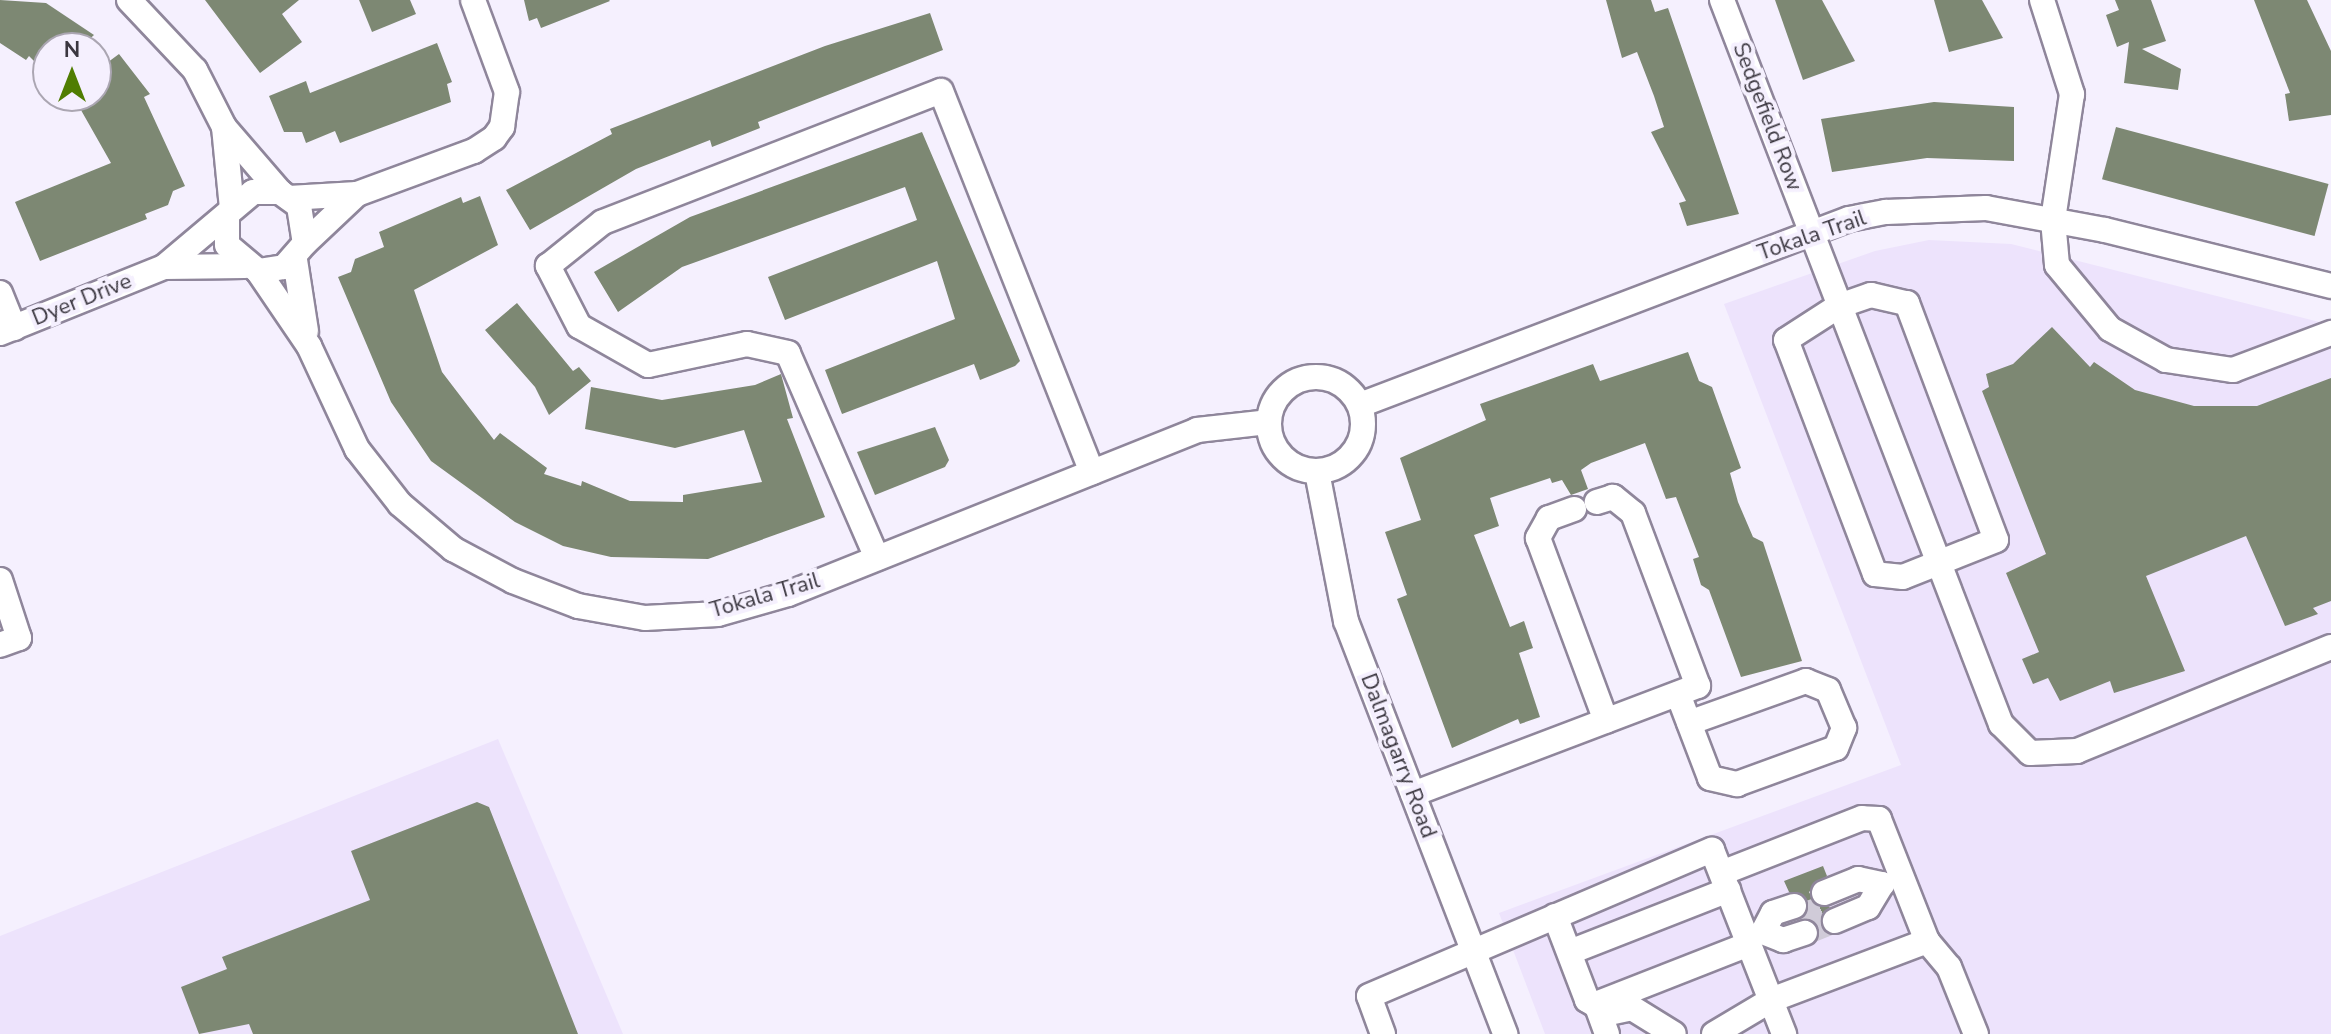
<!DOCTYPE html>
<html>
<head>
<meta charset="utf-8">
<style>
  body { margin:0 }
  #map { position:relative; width:2331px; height:1034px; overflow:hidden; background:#f5f0fe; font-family:"Nunito Sans",sans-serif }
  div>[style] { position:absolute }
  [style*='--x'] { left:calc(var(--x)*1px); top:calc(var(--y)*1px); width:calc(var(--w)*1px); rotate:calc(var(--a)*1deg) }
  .built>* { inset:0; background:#ede3fc }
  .building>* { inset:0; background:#7d8873; transform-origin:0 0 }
  .minor-tunnel>* { height:24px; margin-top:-12px; transform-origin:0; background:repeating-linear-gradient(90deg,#d0cbd8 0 24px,transparent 0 36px) }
  .roads { filter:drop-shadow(2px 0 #8f869b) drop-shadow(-2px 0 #8f869b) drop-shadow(0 2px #8f869b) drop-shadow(0 -2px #8f869b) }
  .minor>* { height:24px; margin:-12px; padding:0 12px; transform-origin:12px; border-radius:12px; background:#fff }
  .minor>.ring { margin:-12px; padding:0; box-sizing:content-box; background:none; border:24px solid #fff; border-radius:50% }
  span { translate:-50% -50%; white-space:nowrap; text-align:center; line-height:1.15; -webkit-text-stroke:8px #f5f0fe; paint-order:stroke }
  .street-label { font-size:22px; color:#3b3740 }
  .north { position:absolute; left:32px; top:32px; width:80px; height:80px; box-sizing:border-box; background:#f5f0fe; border:2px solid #aba6b2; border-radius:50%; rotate:0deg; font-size:22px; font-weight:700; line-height:32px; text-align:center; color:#3b3740 }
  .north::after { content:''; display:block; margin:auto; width:28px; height:36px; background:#507d02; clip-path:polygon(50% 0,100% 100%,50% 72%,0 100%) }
</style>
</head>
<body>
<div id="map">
  <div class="built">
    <i style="clip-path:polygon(1929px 240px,2011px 244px,2331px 325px,2331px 1034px,1545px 1034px,1499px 913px,1901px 765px,1724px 304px,1875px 251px)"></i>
    <i style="clip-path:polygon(498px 739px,623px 1034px,0 1034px,0 936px)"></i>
  </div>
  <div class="building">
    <i style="clip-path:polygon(0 0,46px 3px,94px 35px,80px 48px,48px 48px,48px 75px,29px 56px,26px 60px,0 43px)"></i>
    <i style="clip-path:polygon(205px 0,299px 0,282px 14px,302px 42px,260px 73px)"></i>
    <i style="clip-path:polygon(359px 0,410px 0,416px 14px,372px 32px)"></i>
    <i style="clip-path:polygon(524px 0,609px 0,610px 1px,541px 28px,537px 18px,529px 21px)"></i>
    <i style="clip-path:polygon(1606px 0,1651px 0,1655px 12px,1668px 8px,1739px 214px,1687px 226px,1679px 203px,1686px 201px,1651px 132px,1664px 127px,1654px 96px,1637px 52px,1622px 58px)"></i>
    <i style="clip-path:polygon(1775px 0,1822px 0,1855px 61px,1803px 80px)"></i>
    <i style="clip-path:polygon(1934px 0,1982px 0,2003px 38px,1949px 52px)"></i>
    <i style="clip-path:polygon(2115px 0,2151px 0,2166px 41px,2142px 49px,2181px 69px,2178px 90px,2124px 83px,2129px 42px,2117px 47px,2106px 15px,2119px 10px)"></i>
    <i style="clip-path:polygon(2254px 0,2307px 0,2331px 51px,2331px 115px,2289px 121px,2285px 94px,2290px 93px)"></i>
    <i style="clip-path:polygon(930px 13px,943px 50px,758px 122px,760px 128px,712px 147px,710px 140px,636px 169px,530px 230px,506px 190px,612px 134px,610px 129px,825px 46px)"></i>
    <i style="clip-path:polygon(437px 43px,452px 82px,447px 84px,451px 102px,340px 143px,335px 131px,306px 143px,302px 132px,284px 132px,269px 96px,306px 81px,310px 93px)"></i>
    <i style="clip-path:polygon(119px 54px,150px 94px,144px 97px,185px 186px,173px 191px,168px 205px,145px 214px,147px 219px,40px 261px,15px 202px,111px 163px,73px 96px,96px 96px,96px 71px)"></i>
    <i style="clip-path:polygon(1934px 102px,2014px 107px,2014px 161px,1927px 158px,1832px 172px,1821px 119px)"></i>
    <i style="left:2116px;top:127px;width:220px;height:54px;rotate:15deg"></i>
    <i style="clip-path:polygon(922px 132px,1020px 361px,1015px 366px,980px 380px,974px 364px,842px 414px,825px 370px,955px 319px,937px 261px,785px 320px,768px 277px,917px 220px,905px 187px,682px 267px,618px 312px,594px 272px,690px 217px)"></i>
    <i style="clip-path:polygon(480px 196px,498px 245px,414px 290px,442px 372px,494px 440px,500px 433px,547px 468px,544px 474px,581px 486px,582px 481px,630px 501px,683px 502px,683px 495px,762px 482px,744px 430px,675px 448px,585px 429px,591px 387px,662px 400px,755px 385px,781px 374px,793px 418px,787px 419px,825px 517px,708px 559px,611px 557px,563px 546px,515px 522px,431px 461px,391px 402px,338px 277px,351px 272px,355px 259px,384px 247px,379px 232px,461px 197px,463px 203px)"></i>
    <i style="clip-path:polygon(517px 303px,573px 371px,579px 367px,591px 381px,549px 415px,535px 387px,485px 330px)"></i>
    <i style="clip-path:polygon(2052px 327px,2090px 367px,2094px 362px,2135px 390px,2194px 406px,2257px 406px,2331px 378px,2331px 601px,2313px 608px,2318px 614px,2285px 626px,2246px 536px,2146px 576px,2185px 671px,2114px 693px,2110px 681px,2060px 701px,2048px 678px,2033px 684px,2022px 659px,2039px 652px,2006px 573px,2046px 554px,1982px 391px,1989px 387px,1986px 374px,2013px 364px)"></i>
    <i style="clip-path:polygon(1688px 352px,1699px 381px,1712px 387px,1741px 468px,1730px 473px,1738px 502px,1753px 537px,1763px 542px,1802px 661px,1741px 677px,1709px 590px,1701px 585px,1693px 559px,1699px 557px,1676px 497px,1666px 499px,1645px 443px,1591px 463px,1581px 470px,1588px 489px,1571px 495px,1562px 480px,1552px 483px,1550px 478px,1490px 498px,1499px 526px,1474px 535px,1510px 627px,1524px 621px,1533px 648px,1519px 653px,1540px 717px,1520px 724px,1518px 719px,1452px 748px,1397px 599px,1407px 595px,1385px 532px,1421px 520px,1400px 458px,1486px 420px,1480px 404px,1593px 364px,1600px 381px)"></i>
    <i style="clip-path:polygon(935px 427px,949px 460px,945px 467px,875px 495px,857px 452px)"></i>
    <i style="clip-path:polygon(477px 802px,489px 807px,578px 1034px,253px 1034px,249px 1024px,199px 1034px,181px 987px,227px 969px,222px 957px,370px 900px,351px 851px)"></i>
    <i style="clip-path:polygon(1823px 866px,1827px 876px,1809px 892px,1816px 905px,1830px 907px,1820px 920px,1829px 934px,1819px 938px,1816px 923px,1801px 919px,1808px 901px,1789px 892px,1784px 881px)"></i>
  </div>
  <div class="minor-tunnel">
    <i style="--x:1798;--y:917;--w:33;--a:-21"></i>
    <i style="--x:1805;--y:933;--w:32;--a:-22"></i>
  </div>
  <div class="roads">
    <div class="minor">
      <i style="--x:129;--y:0;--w:96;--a:46.7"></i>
      <i style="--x:195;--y:70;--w:64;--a:63"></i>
      <i style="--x:224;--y:127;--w:86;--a:49.3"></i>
      <i style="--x:1722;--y:0;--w:776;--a:68.93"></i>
      <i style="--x:2001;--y:724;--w:41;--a:45"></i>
      <i style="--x:2030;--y:753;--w:47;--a:-2.4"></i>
      <i style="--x:2077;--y:751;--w:274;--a:-22.3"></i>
      <i style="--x:2042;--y:0;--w:99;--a:72.3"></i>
      <i style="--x:2072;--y:94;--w:127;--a:98.6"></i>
      <i style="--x:2053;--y:220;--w:45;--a:84.9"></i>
      <i style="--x:2057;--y:265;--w:83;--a:50.4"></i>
      <i style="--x:2110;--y:329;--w:64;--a:29"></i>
      <i style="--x:2166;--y:360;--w:68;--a:8.5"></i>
      <i style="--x:2233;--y:370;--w:105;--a:-20.7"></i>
      <i style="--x:224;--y:127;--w:81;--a:84.4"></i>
      <i style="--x:289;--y:198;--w:68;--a:-3.4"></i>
      <i style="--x:357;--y:194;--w:125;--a:-20.2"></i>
      <i style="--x:474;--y:151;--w:24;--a:-33"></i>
      <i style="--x:494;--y:138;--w:14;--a:-54"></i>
      <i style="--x:502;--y:127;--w:35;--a:-82"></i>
      <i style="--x:507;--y:92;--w:98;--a:-110.3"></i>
      <i style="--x:305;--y:243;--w:71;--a:-43.3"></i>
      <i style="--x:295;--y:260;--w:72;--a:81.2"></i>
      <i style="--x:164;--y:267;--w:81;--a:-0.7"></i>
      <i style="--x:258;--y:271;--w:91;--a:55.8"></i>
      <i style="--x:309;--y:346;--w:114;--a:65"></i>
      <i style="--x:357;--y:449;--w:70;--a:52"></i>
      <i style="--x:400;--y:504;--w:70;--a:40.3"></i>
      <i style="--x:453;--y:549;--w:68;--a:28.1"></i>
      <i style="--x:513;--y:581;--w:70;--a:21"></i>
      <i style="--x:578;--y:606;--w:68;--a:10.2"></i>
      <i style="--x:645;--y:618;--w:73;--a:-3.1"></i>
      <i style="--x:718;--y:614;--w:73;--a:-15.9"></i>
      <i style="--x:788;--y:594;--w:441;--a:-21.8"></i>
      <i style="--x:1197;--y:430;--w:71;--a:-6.4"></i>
      <i style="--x:0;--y:293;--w:38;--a:68"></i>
      <i style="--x:1871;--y:295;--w:37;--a:13"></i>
      <i style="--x:1907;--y:303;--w:253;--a:69.4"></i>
      <i style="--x:1996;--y:540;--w:100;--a:158.3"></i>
      <i style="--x:1903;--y:577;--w:28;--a:-174"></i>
      <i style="--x:1875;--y:574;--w:250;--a:-110.8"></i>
      <i style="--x:1786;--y:340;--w:63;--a:-32.7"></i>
      <i style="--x:1839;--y:306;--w:34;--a:-19"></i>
      <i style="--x:0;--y:333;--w:177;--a:-21.9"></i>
      <i style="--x:164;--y:267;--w:116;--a:-40.1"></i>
      <i style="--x:253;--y:192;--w:27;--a:0"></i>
      <i style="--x:280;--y:192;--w:24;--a:36"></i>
      <i style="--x:299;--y:206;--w:37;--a:81"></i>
      <i style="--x:305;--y:243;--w:32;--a:131"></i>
      <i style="--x:284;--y:267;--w:26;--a:171"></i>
      <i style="--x:258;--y:271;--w:40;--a:-140"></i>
      <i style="--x:227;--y:245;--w:27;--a:-90"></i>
      <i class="ring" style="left:1269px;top:377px;width:70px;height:70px"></i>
      <i style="--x:1360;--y:405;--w:523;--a:-20.83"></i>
      <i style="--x:1849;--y:219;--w:38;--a:-11"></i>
      <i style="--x:1886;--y:212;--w:100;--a:-2.3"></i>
      <i style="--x:1986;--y:208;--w:121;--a:10.5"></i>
      <i style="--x:2105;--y:230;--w:233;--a:13.9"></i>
      <i style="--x:1317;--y:472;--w:152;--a:79"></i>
      <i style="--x:1346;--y:621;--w:443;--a:68.9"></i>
      <i style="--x:1574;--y:509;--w:27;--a:160"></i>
      <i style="--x:1549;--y:518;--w:23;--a:119"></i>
      <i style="--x:1538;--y:538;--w:195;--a:69.6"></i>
      <i style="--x:877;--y:558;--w:223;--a:-113.5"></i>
      <i style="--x:788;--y:353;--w:42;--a:-167.6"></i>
      <i style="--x:747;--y:344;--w:101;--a:168"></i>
      <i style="--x:648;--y:365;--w:79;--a:-150.5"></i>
      <i style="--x:579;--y:326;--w:68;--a:-117.3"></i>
      <i style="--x:548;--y:266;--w:70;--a:-38.7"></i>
      <i style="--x:603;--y:222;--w:362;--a:-21.2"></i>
      <i style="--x:941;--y:91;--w:410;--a:68.4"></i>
      <i style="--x:0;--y:580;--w:61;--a:71.9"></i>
      <i style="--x:19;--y:638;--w:20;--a:160"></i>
      <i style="--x:1678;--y:694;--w:90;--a:69.1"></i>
      <i style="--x:1710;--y:778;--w:28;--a:13"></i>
      <i style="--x:1737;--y:784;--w:105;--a:-20"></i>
      <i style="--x:1836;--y:748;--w:22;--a:-68"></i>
      <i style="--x:1844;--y:728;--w:41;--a:-112.8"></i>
      <i style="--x:1828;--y:690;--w:24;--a:-158"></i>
      <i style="--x:1806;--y:681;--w:124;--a:160.3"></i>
      <i style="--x:1413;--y:794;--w:305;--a:-20.8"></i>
      <i style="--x:1698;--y:686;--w:185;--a:-110.6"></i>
      <i style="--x:1633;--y:513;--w:26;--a:-141"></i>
      <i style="--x:1613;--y:497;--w:17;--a:163"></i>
      <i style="--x:1824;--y:893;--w:37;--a:-22"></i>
      <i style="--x:1858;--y:879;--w:25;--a:12"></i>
      <i style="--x:1882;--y:884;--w:27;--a:121"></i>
      <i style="--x:1868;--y:907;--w:36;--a:157"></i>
      <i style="--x:1794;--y:906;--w:22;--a:162"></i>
      <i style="--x:1773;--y:913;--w:21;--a:118"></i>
      <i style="--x:1763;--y:932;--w:22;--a:22"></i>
      <i style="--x:1783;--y:940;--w:23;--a:-18"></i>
      <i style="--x:1555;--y:916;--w:90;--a:69.1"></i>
      <i style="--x:1587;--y:1000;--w:26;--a:31"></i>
      <i style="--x:1609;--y:1013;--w:24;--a:-12"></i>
      <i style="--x:1632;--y:1008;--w:49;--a:31.8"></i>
      <i style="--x:1927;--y:941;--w:34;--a:50"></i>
      <i style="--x:1949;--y:967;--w:72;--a:68.1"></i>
      <i style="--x:1570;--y:952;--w:170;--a:-21.4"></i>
      <i style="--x:1383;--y:1034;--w:40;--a:-110.2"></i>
      <i style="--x:1369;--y:996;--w:373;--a:-23.1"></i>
      <i style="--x:1712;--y:850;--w:198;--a:68.6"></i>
      <i style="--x:1607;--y:1034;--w:32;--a:-110"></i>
      <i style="--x:1596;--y:1004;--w:164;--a:-21.4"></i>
      <i style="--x:1714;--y:1034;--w:66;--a:-30.8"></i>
      <i style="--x:1771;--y:1000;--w:167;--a:-20.7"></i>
      <i style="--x:1927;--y:941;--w:131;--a:-111.5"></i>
      <i style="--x:1879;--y:819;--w:17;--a:-177"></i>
      <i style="--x:1862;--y:818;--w:148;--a:158.6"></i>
    </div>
  </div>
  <div class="street-label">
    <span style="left:1767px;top:117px;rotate:69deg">Sedgefield Row</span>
    <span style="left:1812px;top:236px;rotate:-19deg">Tokala Trail</span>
    <span style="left:82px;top:300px;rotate:-22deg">Dyer Drive</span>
    <span style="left:765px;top:596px;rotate:-16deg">Tokala Trail</span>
    <span style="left:1398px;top:756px;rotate:69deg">Dalmagarry Road</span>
  </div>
  <div class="north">N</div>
</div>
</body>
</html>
